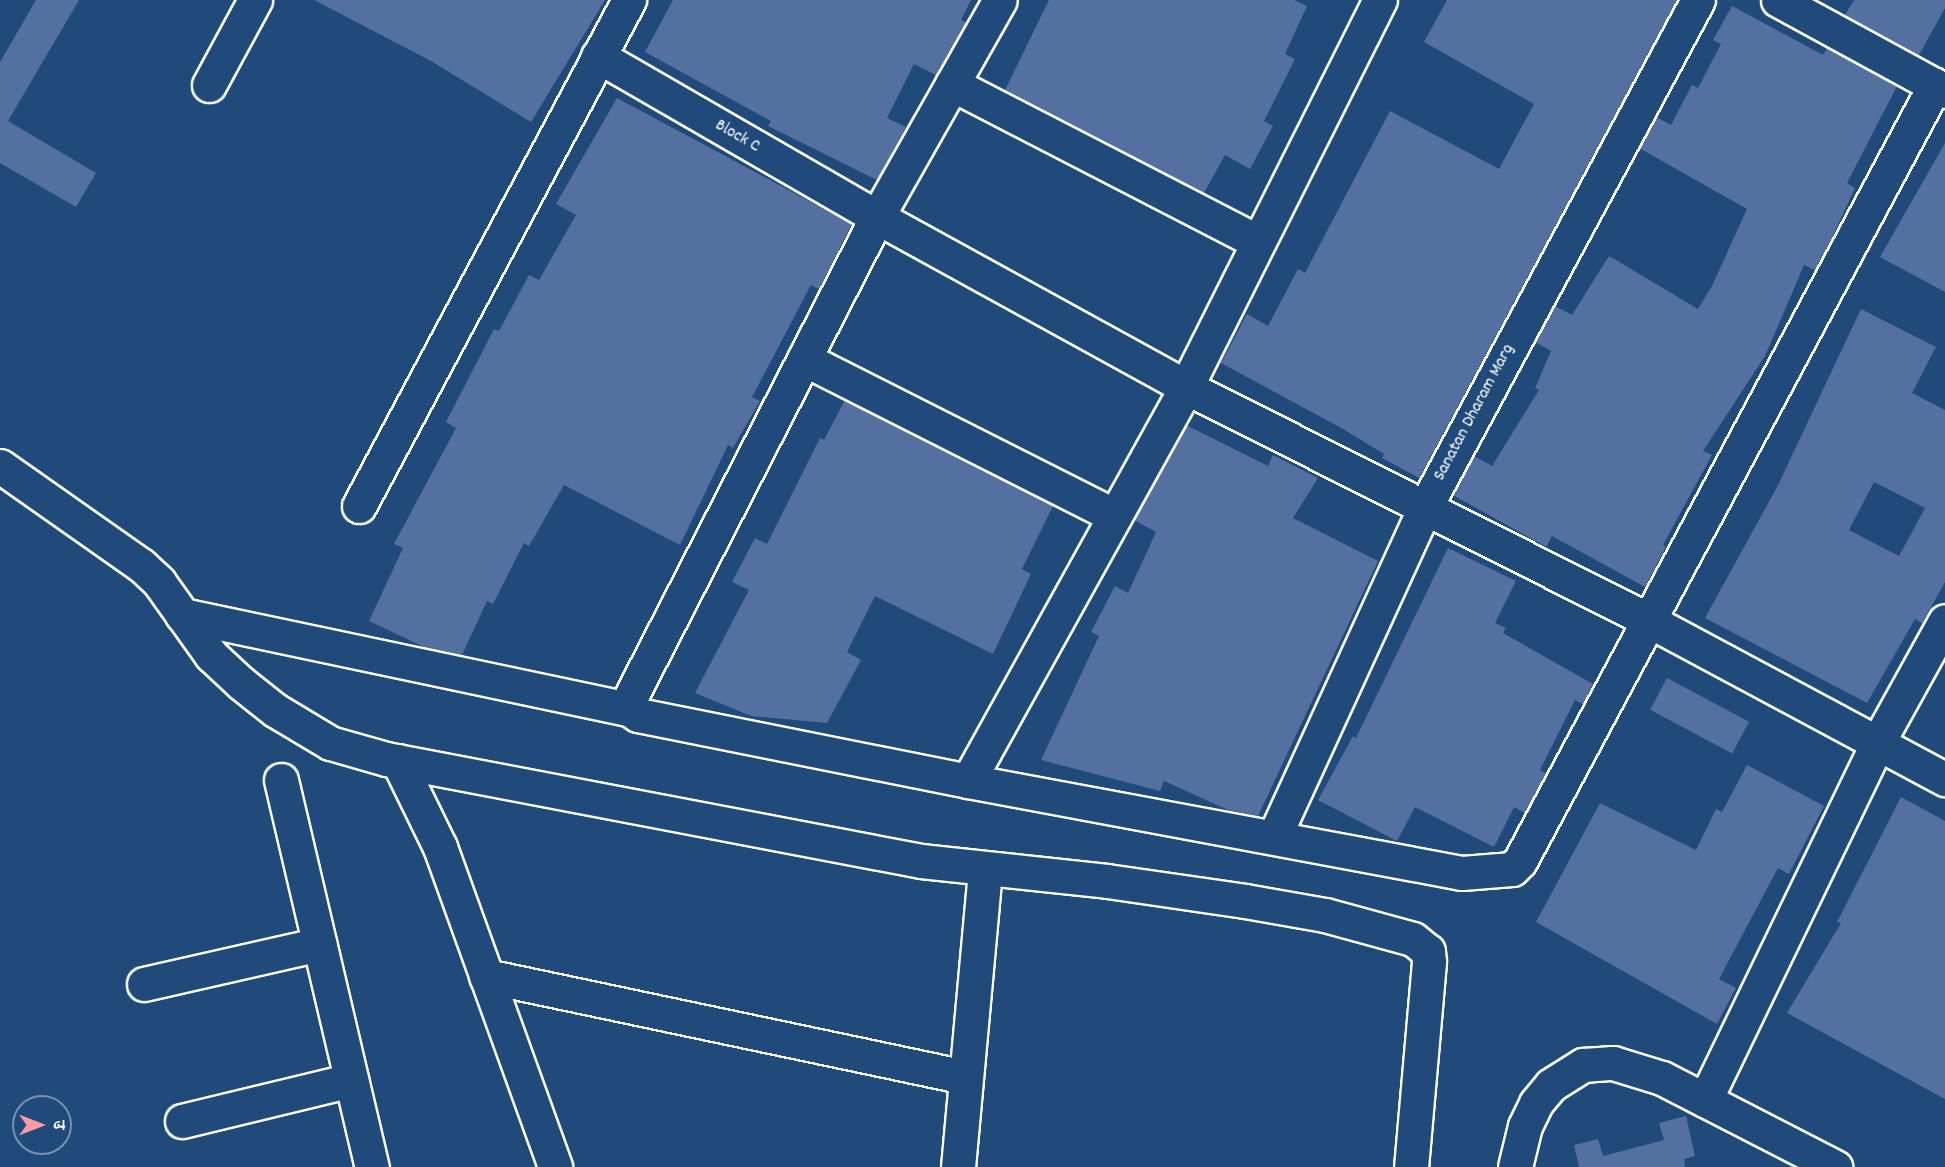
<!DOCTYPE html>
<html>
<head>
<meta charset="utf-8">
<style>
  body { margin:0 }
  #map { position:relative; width:1945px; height:1167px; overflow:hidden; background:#1f4a7a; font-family:Dekko,"Playpen Sans Deva",sans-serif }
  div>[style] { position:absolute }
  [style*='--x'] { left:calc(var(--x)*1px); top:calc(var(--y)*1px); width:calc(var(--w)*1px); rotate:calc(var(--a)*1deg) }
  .building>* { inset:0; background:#5470a1; transform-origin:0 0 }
  .roads { filter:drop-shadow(2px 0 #fff) drop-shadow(-2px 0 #fff) drop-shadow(0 2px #fff) drop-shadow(0 -2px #fff) }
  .minor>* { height:33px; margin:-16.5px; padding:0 16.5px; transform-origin:16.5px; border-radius:16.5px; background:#1f4a7a }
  span { translate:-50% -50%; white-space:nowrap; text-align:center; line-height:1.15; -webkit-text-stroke:5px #1f4a7a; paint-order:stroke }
  .street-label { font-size:18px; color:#fff }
  .north { position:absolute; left:12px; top:1095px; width:60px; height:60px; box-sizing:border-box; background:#1f4a7a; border:2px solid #7992af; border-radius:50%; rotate:90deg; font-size:16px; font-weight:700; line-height:24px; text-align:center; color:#fff }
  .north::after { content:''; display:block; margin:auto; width:21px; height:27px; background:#ff9aa2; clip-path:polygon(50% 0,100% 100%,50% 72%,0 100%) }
</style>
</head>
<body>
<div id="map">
  <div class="building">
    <i style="clip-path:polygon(36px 0,79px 0,8px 121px,96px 173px,76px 207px,0 163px,0 62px)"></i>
    <i style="clip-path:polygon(314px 0,605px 0,531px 122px,431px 61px)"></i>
    <i style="clip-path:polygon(673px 0,971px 0,961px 20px,966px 22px,936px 75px,914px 64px,887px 118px,906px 127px,877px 180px,768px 126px,771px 121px,645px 52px)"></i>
    <i style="clip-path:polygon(1049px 0,1294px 0,1307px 6px,1285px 54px,1295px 59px,1264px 121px,1273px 126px,1250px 169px,1225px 155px,1204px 193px,1005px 90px)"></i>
    <i style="clip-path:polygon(1447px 0,1677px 0,1419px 478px,1382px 458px,1384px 454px,1343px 429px,1221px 363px,1247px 314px,1268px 326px,1298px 269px,1305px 273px,1390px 111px,1499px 169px,1534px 104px,1424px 42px)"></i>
    <i style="clip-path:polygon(1854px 0,1945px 0,1945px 8px,1919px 55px,1845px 15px)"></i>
    <i style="clip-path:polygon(1732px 6px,1823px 55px,1827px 48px,1897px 86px,1847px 183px,1855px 188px,1833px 236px,1815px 270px,1804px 265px,1765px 356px,1703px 451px,1712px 455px,1663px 545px,1666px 547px,1645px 587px,1552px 536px,1546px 547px,1453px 495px,1474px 456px,1492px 466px,1539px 390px,1535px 388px,1551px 351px,1535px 342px,1555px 306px,1572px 315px,1609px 256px,1698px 309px,1712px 286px,1747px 209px,1639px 148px,1656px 117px,1671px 125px,1692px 85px,1698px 88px,1721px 44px,1713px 40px)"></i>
    <i style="clip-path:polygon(617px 98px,852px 224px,819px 289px,811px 285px,752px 397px,760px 401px,733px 448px,728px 445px,680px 545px,564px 485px,529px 546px,524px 543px,493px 604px,487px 601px,462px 655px,424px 647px,369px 621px,403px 548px,394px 544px,456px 428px,446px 422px,494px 329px,499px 331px,529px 275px,539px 280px,576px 215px,556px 204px)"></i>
    <i style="clip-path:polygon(1945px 143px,1945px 292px,1880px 257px)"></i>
    <i style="clip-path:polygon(evenodd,1861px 309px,1936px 347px,1912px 393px,1945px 410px,1945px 582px,1922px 623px,1915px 619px,1867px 703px,1705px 618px,1777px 487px,1861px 309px,1874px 482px,1925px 508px,1899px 556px,1849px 530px,1874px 482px)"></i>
    <i style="clip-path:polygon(845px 400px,1053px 506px,1022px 569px,1031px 574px,993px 654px,875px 596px,847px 652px,861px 660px,827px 723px,751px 716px,695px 693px,749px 590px,732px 582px,755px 538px,767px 544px,820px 438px,824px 440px)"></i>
    <i style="clip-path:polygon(1186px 425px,1268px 466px,1273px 455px,1318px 478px,1293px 518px,1378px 561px,1258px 816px,1228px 810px,1164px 781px,1160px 791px,1041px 760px,1099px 636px,1091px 632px,1115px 586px,1128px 593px,1156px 532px,1134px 520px)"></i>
    <i style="clip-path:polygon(1448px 548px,1516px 581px,1495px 623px,1506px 628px,1503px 633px,1593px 684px,1583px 704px,1575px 700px,1540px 770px,1546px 773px,1525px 813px,1514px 807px,1494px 847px,1415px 807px,1397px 841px,1318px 800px,1353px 736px,1356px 738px)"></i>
    <i style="left:1667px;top:678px;width:93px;height:36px;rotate:28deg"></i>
    <i style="clip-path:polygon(1747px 765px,1824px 806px,1789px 874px,1778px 868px,1719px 979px,1736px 988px,1717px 1024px,1536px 922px,1600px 803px,1696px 850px,1716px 809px,1722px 812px)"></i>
    <i style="clip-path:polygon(1901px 797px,1945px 821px,1945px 1099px,1787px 1013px,1841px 923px,1837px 922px)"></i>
    <i style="clip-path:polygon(1686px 1116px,1695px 1156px,1684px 1159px,1685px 1167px,1579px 1167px,1574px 1145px,1598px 1139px,1603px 1156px,1664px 1140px,1659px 1123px)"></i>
  </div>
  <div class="roads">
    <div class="minor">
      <i style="--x:1778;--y:0;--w:190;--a:28.6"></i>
      <i style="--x:598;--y:56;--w:322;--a:30"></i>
      <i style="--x:877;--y:217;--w:353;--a:28.8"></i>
      <i style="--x:1186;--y:387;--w:517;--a:26.76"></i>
      <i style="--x:1648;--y:620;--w:337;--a:28.2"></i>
      <i style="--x:952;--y:84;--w:344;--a:27.3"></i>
      <i style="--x:209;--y:85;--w:97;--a:-61.6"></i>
      <i style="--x:804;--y:359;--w:348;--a:26.8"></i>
      <i style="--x:0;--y:466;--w:172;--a:35.1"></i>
      <i style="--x:141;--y:565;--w:25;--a:43"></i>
      <i style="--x:159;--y:582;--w:90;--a:54.5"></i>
      <i style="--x:211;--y:655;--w:41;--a:43"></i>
      <i style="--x:241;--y:683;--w:43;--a:38.5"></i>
      <i style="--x:275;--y:710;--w:64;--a:31"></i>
      <i style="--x:330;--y:743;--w:58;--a:15.9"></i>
      <i style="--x:386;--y:759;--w:545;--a:10.79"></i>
      <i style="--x:921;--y:861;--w:187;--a:6.1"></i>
      <i style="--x:1107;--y:881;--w:139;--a:8.2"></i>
      <i style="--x:1245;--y:901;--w:81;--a:9.9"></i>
      <i style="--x:1325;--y:915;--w:91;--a:15.3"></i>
      <i style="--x:1413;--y:939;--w:19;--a:39"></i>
      <i style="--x:1428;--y:951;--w:11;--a:85"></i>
      <i style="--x:1429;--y:962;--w:206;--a:95"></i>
      <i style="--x:359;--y:506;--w:574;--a:-61.92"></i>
      <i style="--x:182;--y:615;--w:457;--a:11.9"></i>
      <i style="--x:629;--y:709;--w:11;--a:34"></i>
      <i style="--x:638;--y:715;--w:337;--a:11.3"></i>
      <i style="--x:968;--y:781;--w:502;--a:10.55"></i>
      <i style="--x:1462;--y:873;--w:50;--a:-4.6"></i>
      <i style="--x:1512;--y:869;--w:11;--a:-45"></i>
      <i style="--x:1520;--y:861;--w:880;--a:-61.86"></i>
      <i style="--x:629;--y:709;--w:9;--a:-90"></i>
      <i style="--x:629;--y:700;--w:543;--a:-62.82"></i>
      <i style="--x:877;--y:217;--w:249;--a:-60.5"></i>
      <i style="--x:398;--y:761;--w:96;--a:64"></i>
      <i style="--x:440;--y:847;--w:340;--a:70.2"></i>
      <i style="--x:281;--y:780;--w:398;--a:76.8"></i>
      <i style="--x:968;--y:781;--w:450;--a:-61"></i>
      <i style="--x:1186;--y:387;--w:433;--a:-63.4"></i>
      <i style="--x:1274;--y:837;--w:361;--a:-65.4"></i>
      <i style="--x:1424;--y:509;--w:578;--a:-61.71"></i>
      <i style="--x:486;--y:976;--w:490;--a:11.9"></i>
      <i style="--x:144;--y:984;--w:180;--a:-12.8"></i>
      <i style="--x:1705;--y:1100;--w:398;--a:-64.2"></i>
      <i style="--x:1878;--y:742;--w:138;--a:-61"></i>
      <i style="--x:182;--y:1121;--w:174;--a:-13.6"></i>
      <i style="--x:958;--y:1167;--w:299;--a:-84.8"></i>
      <i style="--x:1515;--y:1167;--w:42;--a:-76.3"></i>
      <i style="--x:1525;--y:1126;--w:25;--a:-64"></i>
      <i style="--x:1536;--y:1103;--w:23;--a:-50"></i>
      <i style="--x:1551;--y:1085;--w:38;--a:-32"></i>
      <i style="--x:1583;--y:1065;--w:30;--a:-4"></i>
      <i style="--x:1613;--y:1063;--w:51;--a:17"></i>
      <i style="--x:1662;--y:1078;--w:195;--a:27.2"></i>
    </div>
  </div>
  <div class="street-label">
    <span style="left:737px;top:137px;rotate:30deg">Block C</span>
    <span style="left:1475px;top:413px;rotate:-62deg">Sanatan Dharam Marg</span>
  </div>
  <div class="north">उ</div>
</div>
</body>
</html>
